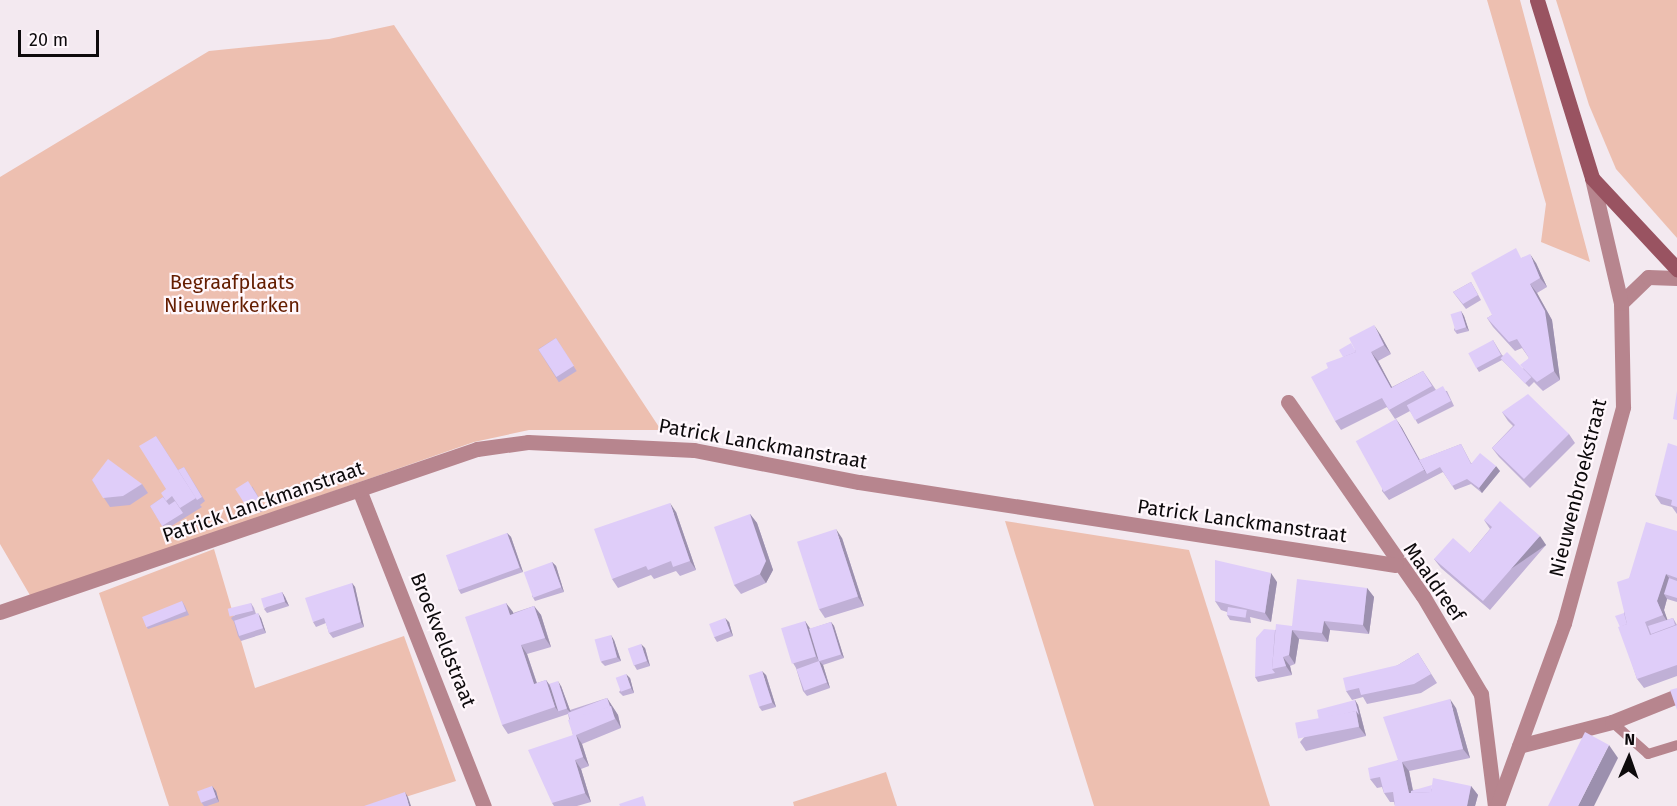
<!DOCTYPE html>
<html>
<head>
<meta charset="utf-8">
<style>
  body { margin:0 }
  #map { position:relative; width:1677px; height:806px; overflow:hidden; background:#f3e9f0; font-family:"Fira Sans",sans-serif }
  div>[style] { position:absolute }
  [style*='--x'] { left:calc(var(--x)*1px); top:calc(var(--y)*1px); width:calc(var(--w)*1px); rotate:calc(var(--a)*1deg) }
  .green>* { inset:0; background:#edbfb0 }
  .lane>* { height:10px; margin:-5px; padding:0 5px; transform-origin:5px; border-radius:5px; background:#b7858e }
  .street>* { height:15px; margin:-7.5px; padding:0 7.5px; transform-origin:7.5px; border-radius:7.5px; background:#b7858e }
  .secondary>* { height:15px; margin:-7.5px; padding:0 7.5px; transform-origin:7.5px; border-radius:7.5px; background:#995361 }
  .wall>* { inset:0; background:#c0b0d6; transform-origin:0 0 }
  .shaded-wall>* { inset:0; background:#9c90ae; transform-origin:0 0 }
  .building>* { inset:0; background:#dfcdf9; transform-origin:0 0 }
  span { translate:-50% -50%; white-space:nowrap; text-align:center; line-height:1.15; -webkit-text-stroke:4.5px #fff7fc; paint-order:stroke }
  .park-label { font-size:20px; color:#641d01 }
  .street-label { font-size:20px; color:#0d0a0c }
  .north { position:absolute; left:1599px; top:728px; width:60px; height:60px; -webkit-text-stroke:4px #fff7fc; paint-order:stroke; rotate:2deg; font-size:16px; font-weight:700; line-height:24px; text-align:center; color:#0d0a0c }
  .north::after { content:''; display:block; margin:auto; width:21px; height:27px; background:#0d0a0c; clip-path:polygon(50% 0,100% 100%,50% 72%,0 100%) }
  .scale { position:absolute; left:18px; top:30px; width:81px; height:27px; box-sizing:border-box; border:3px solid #0d0a0c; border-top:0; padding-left:8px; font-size:18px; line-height:21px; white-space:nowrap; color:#0d0a0c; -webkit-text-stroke:4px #fff7fc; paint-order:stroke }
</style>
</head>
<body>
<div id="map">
  <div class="green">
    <i style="clip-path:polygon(1487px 0,1520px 0,1590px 262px,1541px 242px,1546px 204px)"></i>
    <i style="clip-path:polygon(1556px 0,1677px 0,1677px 238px,1616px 169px,1589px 105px)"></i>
    <i style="clip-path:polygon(394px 25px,661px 430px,529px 430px,474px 442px,31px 597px,0 544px,0 177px,209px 51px,329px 39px)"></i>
    <i style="clip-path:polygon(1005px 521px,1189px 550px,1270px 806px,1094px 806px)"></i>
    <i style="clip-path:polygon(214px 549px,255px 688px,404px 636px,456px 781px,377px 806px,169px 806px,99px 593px)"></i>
    <i style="clip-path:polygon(886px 772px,897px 806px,794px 806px,793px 802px)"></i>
  </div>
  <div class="lane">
    <i style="--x:1612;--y:722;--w:48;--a:41.6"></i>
    <i style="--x:1648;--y:754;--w:30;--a:-17"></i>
  </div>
  <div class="street">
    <i style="--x:1621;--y:303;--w:37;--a:-44"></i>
    <i style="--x:1648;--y:277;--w:29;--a:2"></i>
    <i style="--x:1288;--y:402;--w:236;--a:55.2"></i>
    <i style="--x:1423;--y:596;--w:114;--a:59.4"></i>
    <i style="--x:1481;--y:694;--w:113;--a:82.9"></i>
    <i style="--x:360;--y:492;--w:338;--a:68.5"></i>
    <i style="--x:0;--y:612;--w:504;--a:-18.87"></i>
    <i style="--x:477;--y:449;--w:51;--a:-7.8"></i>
    <i style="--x:528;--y:442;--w:166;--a:2.8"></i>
    <i style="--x:694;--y:450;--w:168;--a:11"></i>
    <i style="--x:859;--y:482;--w:543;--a:8.79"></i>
    <i style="--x:1519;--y:746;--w:96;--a:-14.5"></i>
    <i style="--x:1612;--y:722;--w:70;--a:-21.8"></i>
    <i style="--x:1497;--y:806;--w:195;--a:-69.9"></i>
    <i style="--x:1564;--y:623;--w:224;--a:-74.7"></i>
    <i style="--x:1623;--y:407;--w:104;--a:-91.1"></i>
    <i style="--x:1621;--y:303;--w:128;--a:-103.1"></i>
  </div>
  <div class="secondary">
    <i style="--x:1537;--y:0;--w:186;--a:72.8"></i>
    <i style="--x:1592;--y:178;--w:125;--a:47"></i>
  </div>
  <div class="wall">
    <i style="clip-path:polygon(1523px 257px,1536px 263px,1547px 287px,1537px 293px,1552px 320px,1560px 380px,1543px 391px,1534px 382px,1529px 387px,1502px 360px,1479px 372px,1476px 367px,1493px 340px,1502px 355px,1523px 369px,1529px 358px,1522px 348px,1515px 351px,1493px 327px,1487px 318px,1492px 315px)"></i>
    <i style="clip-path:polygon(1471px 282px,1481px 300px,1466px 309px,1453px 292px)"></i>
    <i style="clip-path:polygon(1461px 311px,1464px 316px,1469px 331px,1457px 334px,1454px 330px)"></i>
    <i style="clip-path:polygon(1380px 334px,1391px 354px,1378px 361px,1392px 387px,1423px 371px,1436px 390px,1447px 391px,1454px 406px,1418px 424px,1410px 411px,1395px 419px,1387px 407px,1341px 430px,1335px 421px,1328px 368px,1343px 357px)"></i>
    <i style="left:556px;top:338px;width:39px;height:21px;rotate:58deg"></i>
    <i style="clip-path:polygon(1502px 412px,1569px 434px,1575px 443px,1530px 488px,1499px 457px,1492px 448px,1513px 426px,1508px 421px)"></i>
    <i style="clip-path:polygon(1396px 419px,1402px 428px,1420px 460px,1461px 444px,1471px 463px,1500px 471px,1482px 493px,1471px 484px,1455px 490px,1443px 472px,1389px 500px,1382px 491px)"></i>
    <i style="clip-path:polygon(156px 436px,178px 470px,184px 467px,205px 501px,200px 505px,202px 507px,165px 530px,150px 506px,163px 497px,166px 489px)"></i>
    <i style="clip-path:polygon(1677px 446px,1677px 514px,1672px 507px,1661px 504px,1655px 495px)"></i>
    <i style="clip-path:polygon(92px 480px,142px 484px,148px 493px,130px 505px,110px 507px)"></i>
    <i style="clip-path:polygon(252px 486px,266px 510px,251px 515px,248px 510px)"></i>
    <i style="clip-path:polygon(676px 512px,696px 570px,680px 576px,676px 571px,654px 579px,651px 575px,618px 588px,612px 579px)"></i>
    <i style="clip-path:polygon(750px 514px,757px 523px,773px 570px,766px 583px,741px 594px,734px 585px)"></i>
    <i style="clip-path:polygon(1484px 520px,1546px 545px,1490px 610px,1441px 568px,1434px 559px,1470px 553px,1490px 529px)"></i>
    <i style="clip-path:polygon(1677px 531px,1677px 602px,1667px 599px,1664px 610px,1667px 620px,1673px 618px,1677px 625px,1677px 676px,1644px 688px,1637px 679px,1620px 627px,1624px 613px,1629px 578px)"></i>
    <i style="clip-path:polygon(507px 533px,511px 537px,523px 572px,461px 594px,458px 589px)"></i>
    <i style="clip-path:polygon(842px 538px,864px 606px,825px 618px,819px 609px)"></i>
    <i style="clip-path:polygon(552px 562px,556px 566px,564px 592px,535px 601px,532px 596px)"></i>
    <i style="clip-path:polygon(1277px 582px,1271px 622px,1250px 617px,1251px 623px,1230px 620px,1227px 615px,1227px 612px,1221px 610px,1215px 601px)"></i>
    <i style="clip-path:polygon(352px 583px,355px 587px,364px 627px,333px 638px,329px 633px,326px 623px,316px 627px,313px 622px)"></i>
    <i style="clip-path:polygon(1367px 588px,1374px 597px,1369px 634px,1330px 630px,1328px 642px,1299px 639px,1295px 664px,1290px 666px,1292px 675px,1258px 682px,1255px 677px,1275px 630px,1292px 626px)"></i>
    <i style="clip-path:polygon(282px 592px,285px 597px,289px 606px,267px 613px,264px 609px)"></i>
    <i style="clip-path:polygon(182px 601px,185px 606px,189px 615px,148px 629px,145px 625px)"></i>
    <i style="clip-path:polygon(251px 603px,254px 608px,256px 614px,261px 618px,266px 633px,241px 641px,238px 636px,234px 622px,231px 618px)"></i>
    <i style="clip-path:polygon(506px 603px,513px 613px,534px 606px,541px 615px,551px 647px,527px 654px,537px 683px,546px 680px,549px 684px,561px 686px,570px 710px,607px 698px,618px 715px,621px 728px,582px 744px,589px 766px,581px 769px,591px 802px,577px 806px,554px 806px,552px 803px,573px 735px,568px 714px,508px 734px,502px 725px)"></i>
    <i style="clip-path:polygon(805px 621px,810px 629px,831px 622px,834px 626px,844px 658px,823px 665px,830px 688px,807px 696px,803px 691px,796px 668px,793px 663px)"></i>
    <i style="clip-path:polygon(729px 622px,733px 636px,717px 642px,714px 637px)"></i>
    <i style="clip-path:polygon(614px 640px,621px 661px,605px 666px,601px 662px)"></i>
    <i style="clip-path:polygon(645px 648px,650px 666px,637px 670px,634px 665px)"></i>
    <i style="clip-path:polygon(1418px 653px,1437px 683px,1421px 693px,1367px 704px,1363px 697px,1352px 700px,1346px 691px,1398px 665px)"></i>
    <i style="clip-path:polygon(766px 675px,776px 707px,762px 711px,759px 707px)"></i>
    <i style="clip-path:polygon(630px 678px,634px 693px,623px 696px,619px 692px)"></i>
    <i style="clip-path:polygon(1355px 700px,1358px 705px,1366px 736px,1306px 751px,1300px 742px,1319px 720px)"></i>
    <i style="clip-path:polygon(1456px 708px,1470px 758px,1409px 771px,1413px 790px,1471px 786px,1478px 795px,1475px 806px,1395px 806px,1394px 802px,1390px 802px,1384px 793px,1382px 787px,1377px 788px,1370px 779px,1398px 760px)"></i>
    <i style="clip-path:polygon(212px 786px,216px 791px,219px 802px,207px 806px,204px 806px,201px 802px)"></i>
  </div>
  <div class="shaded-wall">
    <i style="clip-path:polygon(1530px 254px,1536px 263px,1547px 287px,1540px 278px)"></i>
    <i style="clip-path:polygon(1530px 284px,1537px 293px,1552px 320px,1560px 380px,1554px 371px)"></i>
    <i style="clip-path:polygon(1461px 311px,1464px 316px,1469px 331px,1466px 327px)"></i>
    <i style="clip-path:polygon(1374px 325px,1380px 334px,1391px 354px,1384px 345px)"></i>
    <i style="clip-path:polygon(1371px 352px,1378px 361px,1397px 397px,1391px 388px)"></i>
    <i style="clip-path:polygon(1396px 419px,1402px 428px,1427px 474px,1424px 470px)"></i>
    <i style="clip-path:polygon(1496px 466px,1500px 471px,1482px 493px,1479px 488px)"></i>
    <i style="clip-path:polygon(670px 503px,676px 512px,696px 570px,690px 561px)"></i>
    <i style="clip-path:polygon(750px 514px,757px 523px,773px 570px,766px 583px,760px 574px)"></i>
    <i style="clip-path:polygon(836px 529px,842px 538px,864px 606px,858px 597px)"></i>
    <i style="clip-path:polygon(507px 533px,511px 537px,523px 572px,520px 568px)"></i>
    <i style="left:1540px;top:536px;width:11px;height:86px;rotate:56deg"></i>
    <i style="clip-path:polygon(552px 562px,556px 566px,564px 592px,561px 587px)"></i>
    <i style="clip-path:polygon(1271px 573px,1277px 582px,1271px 622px,1265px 613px)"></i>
    <i style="clip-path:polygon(1666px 574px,1673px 583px,1664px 594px,1667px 599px,1664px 610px,1669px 624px,1663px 615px,1657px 601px)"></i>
    <i style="clip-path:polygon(352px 583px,355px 587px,364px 627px,361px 622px)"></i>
    <i style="clip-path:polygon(1367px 588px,1374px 597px,1369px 634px,1363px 625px)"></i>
    <i style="clip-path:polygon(282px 592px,285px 597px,289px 606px,285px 602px)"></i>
    <i style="clip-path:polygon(506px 603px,513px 612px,516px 624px,510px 615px)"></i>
    <i style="clip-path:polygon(534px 606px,541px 615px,551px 647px,545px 638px)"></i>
    <i style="clip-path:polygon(258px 613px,261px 618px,266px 633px,263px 628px)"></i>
    <i style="clip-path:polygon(725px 618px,729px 622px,733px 636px,730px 631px)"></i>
    <i style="clip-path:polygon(805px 621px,811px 630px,819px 661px,816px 656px)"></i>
    <i style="clip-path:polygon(1324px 621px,1330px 630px,1328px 642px,1322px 633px)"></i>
    <i style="clip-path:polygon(831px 622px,834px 626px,844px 658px,841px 654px)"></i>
    <i style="clip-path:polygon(1292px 630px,1299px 639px,1295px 664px,1289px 655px)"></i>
    <i style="clip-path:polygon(611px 635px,614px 640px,621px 661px,617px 657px)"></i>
    <i style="clip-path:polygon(641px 644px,645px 648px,650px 666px,647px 661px)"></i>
    <i style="clip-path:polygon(521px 645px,527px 654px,540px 693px,534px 684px)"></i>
    <i style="clip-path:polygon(1283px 657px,1290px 666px,1292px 675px,1286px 666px)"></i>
    <i style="clip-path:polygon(819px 661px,823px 665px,830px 688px,827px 683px)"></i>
    <i style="clip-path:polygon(762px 671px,766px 675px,776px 707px,772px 702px)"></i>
    <i style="clip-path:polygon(626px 674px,630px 678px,634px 693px,631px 688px)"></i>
    <i style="clip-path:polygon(546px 680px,552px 689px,558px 711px,555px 707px)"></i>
    <i style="clip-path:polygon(558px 681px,561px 686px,571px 713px,567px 709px)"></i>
    <i style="clip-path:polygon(607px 698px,618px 715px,621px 728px,611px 711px)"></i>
    <i style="clip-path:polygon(1450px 699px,1456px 708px,1470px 758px,1463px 749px)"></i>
    <i style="clip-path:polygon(1355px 700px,1358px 705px,1366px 736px,1359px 727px,1356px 711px)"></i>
    <i style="clip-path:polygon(576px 735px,582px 744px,589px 766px,583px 757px)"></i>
    <i style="clip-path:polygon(1609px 745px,1618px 758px,1594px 806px,1578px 806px)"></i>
    <i style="clip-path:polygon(575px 760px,581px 769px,591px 802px,585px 793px)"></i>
    <i style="clip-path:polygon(1402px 762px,1409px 771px,1414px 797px,1409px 793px)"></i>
    <i style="clip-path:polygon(212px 786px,216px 791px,219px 802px,216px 797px)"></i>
    <i style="clip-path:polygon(1471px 786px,1478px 795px,1475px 806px,1467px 806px)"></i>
    <i style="clip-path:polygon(405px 792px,408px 797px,411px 806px,409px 806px)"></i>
  </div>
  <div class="building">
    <i style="clip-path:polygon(1516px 248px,1521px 258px,1530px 254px,1540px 278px,1530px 284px,1545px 311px,1554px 371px,1537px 382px,1520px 365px,1529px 358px,1517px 339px,1509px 342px,1487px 318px,1492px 315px,1471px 273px)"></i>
    <i style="clip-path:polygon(1471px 282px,1478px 295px,1463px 304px,1453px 292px)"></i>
    <i style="left:1461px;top:311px;width:17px;height:11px;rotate:73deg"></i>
    <i style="clip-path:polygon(1374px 325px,1384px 345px,1371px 352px,1391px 388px,1423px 371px,1432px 386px,1389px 410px,1382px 398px,1335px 421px,1311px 377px,1328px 368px,1326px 363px,1356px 352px,1349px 338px)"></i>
    <i style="left:556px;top:338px;width:33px;height:21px;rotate:57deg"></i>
    <i style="left:1493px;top:340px;width:17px;height:28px;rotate:62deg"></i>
    <i style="clip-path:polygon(1351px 343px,1356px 352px,1343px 357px,1339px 350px)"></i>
    <i style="left:1507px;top:352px;width:35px;height:9px;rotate:46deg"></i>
    <i style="left:1443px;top:386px;width:17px;height:41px;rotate:62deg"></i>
    <i style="clip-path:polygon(1677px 391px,1677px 420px,1673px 419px)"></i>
    <i style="clip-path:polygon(1528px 394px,1569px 434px,1524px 479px,1492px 448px,1515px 425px,1502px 412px)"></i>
    <i style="left:1396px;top:419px;width:58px;height:46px;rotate:61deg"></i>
    <i style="clip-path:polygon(156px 436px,196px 498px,180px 508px,172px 496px,166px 501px,161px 493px,166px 489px,139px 446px)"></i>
    <i style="clip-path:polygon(1668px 443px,1677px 446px,1677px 507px,1671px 505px,1672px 500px,1655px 495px)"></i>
    <i style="clip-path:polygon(1461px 444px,1471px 464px,1480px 453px,1496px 466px,1479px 488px,1467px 479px,1452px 486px,1440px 467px,1427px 474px,1419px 460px)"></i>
    <i style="clip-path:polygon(108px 459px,142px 484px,123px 496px,103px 498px,92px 480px)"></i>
    <i style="clip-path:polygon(184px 467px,202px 497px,197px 500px,178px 470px)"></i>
    <i style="left:248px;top:481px;width:28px;height:15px;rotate:58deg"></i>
    <i style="clip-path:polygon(163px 497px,169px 505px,175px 501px,183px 513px,162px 526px,150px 506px)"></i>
    <i style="clip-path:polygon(1500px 501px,1540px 536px,1483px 601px,1434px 559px,1453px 538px,1470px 553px,1492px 527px,1484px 520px)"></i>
    <i style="clip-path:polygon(670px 503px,690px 561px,673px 567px,671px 561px,648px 570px,646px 566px,612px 579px,594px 529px)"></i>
    <i style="clip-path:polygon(750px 514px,766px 561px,760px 574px,734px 585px,714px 527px)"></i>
    <i style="clip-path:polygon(1646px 522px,1677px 531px,1677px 578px,1666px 574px,1657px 601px,1663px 615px,1645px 622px,1650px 635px,1677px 625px,1677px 665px,1637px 679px,1618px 627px,1627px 624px,1617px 582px,1629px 578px)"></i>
    <i style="left:836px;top:529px;width:71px;height:41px;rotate:72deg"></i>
    <i style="left:507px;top:533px;width:37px;height:65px;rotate:70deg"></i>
    <i style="clip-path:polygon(1215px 560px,1271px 573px,1265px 613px,1215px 601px)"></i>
    <i style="left:552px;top:562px;width:27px;height:30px;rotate:70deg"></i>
    <i style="clip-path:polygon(1669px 578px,1677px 581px,1677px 598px,1664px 594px)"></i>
    <i style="clip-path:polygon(1297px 579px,1367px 588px,1363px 625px,1324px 621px,1322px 633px,1292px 630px,1289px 655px,1283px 657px,1286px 666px,1272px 669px,1276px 624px,1292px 626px)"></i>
    <i style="clip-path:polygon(352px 583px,361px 622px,329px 633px,324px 618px,313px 622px,305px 598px)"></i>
    <i style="left:282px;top:592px;width:10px;height:22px;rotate:73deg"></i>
    <i style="left:182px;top:601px;width:11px;height:43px;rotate:68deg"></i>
    <i style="left:251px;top:603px;width:8px;height:24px;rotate:76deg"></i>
    <i style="clip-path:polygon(506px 603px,510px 615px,534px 606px,545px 638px,521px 645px,534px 684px,546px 680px,555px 707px,502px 725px,465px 617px)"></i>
    <i style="left:1228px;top:607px;width:19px;height:8px;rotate:9deg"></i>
    <i style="left:258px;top:613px;width:16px;height:25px;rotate:72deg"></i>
    <i style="clip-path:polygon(1624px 613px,1627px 624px,1620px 627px,1615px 616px)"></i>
    <i style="left:725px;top:618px;width:14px;height:17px;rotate:69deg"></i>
    <i style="clip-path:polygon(1673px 618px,1675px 625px,1651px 634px,1648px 626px)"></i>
    <i style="left:805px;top:621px;width:37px;height:25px;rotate:73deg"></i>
    <i style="left:831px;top:622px;width:34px;height:23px;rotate:73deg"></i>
    <i style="clip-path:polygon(1264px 629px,1275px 630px,1272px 669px,1275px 673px,1255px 677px,1256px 638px)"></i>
    <i style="left:611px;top:635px;width:23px;height:17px;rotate:75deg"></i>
    <i style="left:641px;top:644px;width:18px;height:14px;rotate:71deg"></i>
    <i style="clip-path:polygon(1418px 653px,1431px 674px,1414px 684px,1361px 695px,1359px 688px,1346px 691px,1343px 678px,1398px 665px)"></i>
    <i style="left:819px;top:661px;width:23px;height:24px;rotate:70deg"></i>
    <i style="left:762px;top:671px;width:33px;height:14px;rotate:72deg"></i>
    <i style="left:626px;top:674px;width:15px;height:11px;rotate:70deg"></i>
    <i style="left:558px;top:681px;width:29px;height:9px;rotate:72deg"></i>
    <i style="clip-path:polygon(1677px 688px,1677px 710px,1670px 690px)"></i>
    <i style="left:607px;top:698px;width:9px;height:42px;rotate:69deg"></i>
    <i style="clip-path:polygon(1450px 699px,1463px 749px,1402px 762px,1409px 793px,1431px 792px,1433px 778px,1471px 786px,1467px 806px,1395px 806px,1393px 792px,1384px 793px,1380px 777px,1370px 779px,1368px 768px,1398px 760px,1383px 717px)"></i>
    <i style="clip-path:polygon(1355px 700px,1359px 715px,1356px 711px,1319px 720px,1317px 710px)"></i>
    <i style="clip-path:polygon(611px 706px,615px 719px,576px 735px,583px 757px,575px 760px,585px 793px,552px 803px,528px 750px,573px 735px,568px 720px)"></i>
    <i style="left:1356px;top:711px;width:16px;height:62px;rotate:79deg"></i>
    <i style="clip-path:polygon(1585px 732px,1609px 745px,1578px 806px,1548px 806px)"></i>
    <i style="clip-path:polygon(1432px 785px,1431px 792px,1411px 793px,1411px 791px)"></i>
    <i style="left:212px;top:786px;width:12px;height:16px;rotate:70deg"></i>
    <i style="clip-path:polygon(405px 792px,409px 806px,364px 806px)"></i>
    <i style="clip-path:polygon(643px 796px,646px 806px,620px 806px,619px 804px)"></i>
  </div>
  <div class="park-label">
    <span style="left:232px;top:294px">Begraafplaats<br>Nieuwerkerken</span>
  </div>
  <div class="street-label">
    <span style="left:763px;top:444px;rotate:10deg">Patrick Lanckmanstraat</span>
    <span style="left:1578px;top:488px;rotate:-76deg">Nieuwenbroekstraat</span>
    <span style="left:263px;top:502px;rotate:-19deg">Patrick Lanckmanstraat</span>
    <span style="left:1242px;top:521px;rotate:8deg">Patrick Lanckmanstraat</span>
    <span style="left:1434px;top:582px;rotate:55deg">Maaldreef</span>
    <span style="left:443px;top:640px;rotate:68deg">Broekveldstraat</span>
  </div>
  <div class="north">N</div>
  <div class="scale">20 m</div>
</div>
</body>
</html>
